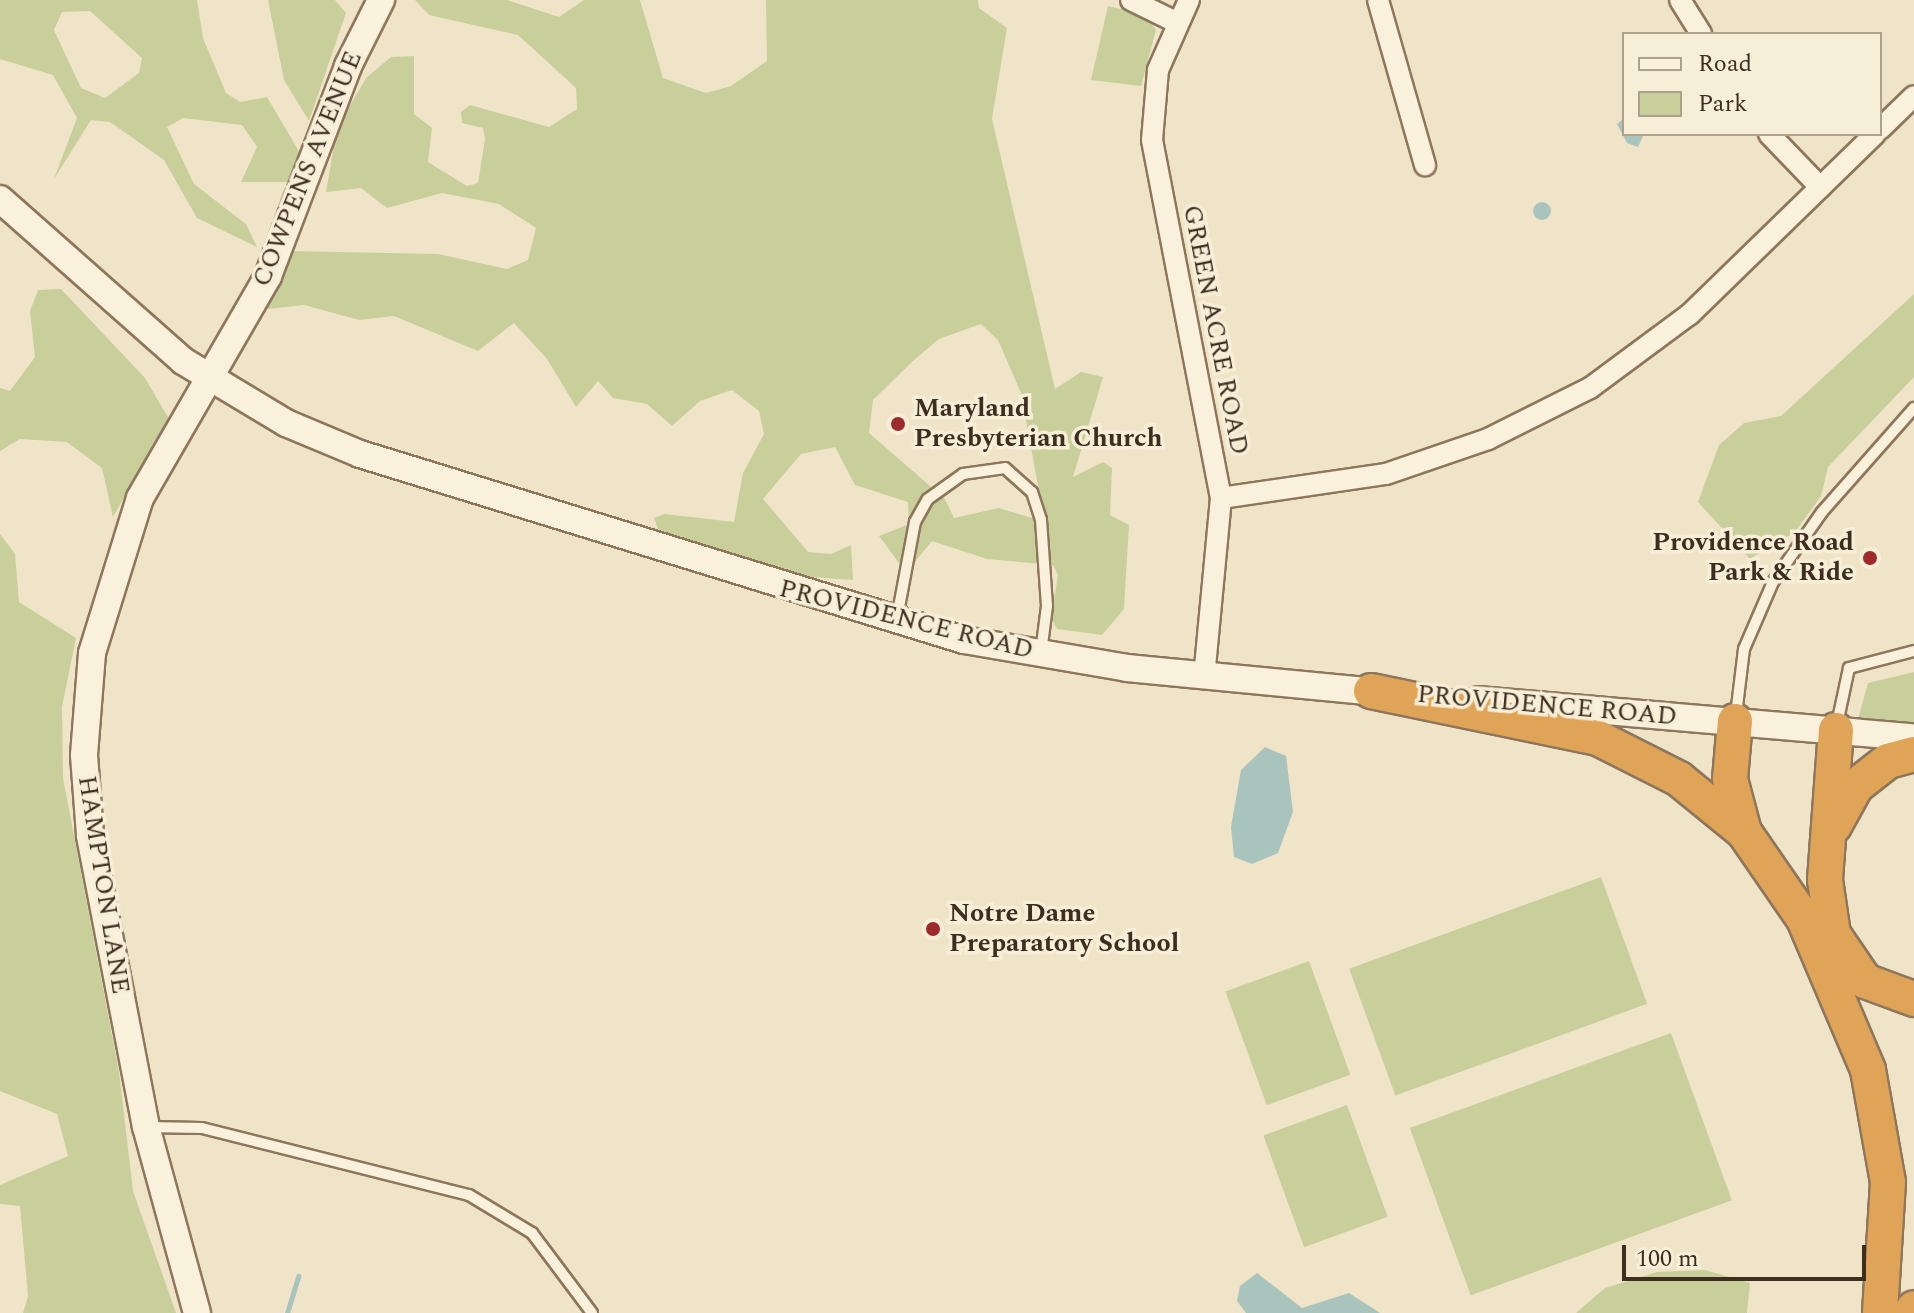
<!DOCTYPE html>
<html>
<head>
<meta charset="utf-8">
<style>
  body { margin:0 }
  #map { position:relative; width:1914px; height:1313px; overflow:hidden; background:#f0e4c8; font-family:Spectral,serif }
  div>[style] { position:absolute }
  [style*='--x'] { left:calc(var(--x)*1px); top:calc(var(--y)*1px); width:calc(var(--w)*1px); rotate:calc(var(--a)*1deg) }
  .green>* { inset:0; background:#c9cf9b; transform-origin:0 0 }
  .water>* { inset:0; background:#a9c4bc }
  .round { border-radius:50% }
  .stream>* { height:5px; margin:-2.5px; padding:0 2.5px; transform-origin:2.5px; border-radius:2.5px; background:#a9c4bc }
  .roads { filter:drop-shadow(2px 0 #8d765c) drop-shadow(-2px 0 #8d765c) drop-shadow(0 2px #8d765c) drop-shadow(0 -2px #8d765c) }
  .lane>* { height:10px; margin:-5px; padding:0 5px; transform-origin:5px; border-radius:5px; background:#faf1dc }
  .street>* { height:20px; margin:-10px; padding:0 10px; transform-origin:10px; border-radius:10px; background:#faf1dc }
  .secondary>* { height:26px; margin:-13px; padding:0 13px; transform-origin:13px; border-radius:13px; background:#faf1dc }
  .highway>* { height:34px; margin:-17px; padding:0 17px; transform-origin:17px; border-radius:17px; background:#e0a458 }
  .dots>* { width:22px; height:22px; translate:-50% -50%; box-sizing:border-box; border:4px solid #f7eed8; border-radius:50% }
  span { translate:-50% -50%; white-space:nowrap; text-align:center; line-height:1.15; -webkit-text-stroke:7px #f7eed8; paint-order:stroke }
  .street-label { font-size:26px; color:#3d2e20 }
  .poi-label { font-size:26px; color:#3d2e20; font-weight:700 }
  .left { translate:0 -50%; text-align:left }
  .right { translate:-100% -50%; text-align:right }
  .legend { position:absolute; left:1622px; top:32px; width:260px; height:104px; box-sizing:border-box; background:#f7eed8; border:2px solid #ada18e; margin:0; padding:10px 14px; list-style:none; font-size:24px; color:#3d2e20 }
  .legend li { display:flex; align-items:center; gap:16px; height:40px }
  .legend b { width:40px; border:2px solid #ada18e }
  .scale { position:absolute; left:1622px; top:1245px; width:244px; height:36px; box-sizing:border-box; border:4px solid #3d2e20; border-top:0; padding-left:10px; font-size:24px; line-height:28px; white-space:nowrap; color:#3d2e20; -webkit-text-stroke:6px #f7eed8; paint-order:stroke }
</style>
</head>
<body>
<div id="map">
  <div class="green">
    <i style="clip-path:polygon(evenodd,0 0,197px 0,203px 38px,226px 93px,240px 102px,267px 97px,300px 153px,289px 182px,241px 182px,257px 147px,242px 125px,183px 118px,167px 127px,194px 184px,246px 224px,257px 247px,197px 218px,164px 160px,110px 122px,91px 120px,54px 179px,77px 118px,53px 75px,0 59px,0 0,90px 11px,142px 58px,139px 73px,105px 98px,81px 88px,54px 30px,62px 12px,90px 11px)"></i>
    <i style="clip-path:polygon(268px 0,335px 0,346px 13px,309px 121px,284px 80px)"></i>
    <i style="clip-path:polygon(evenodd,415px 0,507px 0,559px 17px,584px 0,640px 0,663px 78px,706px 93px,731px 86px,767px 61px,766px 0,978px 0,979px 8px,1007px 28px,992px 119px,1055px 389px,1081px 372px,1103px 377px,1073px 477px,1103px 462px,1112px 468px,1110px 515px,1129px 525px,1124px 609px,1102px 635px,1057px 629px,1051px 618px,1058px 575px,1053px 565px,987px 559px,932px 541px,910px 568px,899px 563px,879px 536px,909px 524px,908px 502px,855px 485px,835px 447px,801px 454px,763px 499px,808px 552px,831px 554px,851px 545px,853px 580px,773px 574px,658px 529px,654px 518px,665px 514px,734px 522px,743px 473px,764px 434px,759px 411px,732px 390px,700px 401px,672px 426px,647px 404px,613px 398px,598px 381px,576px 407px,547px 359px,514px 323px,478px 351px,394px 316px,359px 320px,304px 305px,259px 310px,288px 251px,438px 254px,507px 269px,528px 260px,536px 228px,499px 204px,442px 193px,387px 208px,361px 188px,326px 192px,337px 128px,366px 78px,391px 57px,414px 56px,414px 114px,432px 128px,428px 162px,467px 186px,478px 183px,485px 139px,483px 128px,462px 123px,461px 112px,470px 105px,549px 127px,577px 109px,576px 88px,518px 35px,429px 15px,415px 0,981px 324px,998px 340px,1021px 393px,1043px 513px,1032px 518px,999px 508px,954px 518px,945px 499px,869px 433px,873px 400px,913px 361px,939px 339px,981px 324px)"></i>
    <i style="clip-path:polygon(1108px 6px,1146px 15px,1156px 30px,1141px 86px,1091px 80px)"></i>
    <i style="clip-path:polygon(61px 289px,145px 378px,169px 419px,113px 517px,102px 468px,67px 442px,20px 439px,0 451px,0 388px,10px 391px,35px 357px,30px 311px,38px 290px)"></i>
    <i style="clip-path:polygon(1914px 294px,1914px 377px,1828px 467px,1821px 496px,1795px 532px,1750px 559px,1698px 502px,1719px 445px,1744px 423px,1781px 416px)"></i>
    <i style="clip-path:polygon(0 534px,15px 554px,19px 602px,76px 638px,62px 707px,63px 778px,119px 1072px,133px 1191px,176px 1313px,23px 1313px,28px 1296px,20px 1206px,0 1204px,0 1185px,68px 1156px,57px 1114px,0 1091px)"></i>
    <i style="clip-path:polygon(1914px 672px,1914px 725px,1858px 719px,1868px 683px)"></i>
    <i style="left:1601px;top:877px;width:135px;height:268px;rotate:70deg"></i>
    <i style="left:1309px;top:961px;width:121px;height:89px;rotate:70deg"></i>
    <i style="left:1671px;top:1033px;width:178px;height:278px;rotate:70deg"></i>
    <i style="left:1347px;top:1105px;width:119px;height:89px;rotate:70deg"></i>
    <i style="clip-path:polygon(1705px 1270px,1750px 1283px,1747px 1313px,1576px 1313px,1605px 1288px,1657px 1272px)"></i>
  </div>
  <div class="water">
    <i style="clip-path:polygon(1624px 118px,1624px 134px,1644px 134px,1638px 147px,1627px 143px,1617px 124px)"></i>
    <i class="round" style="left:1533px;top:202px;width:18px;height:18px"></i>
    <i style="clip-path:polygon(1265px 747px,1286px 756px,1293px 812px,1278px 853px,1252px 864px,1234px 857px,1231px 827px,1241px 770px)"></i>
    <i style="clip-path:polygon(1257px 1273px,1302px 1308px,1349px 1293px,1380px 1313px,1246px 1313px,1237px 1301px,1240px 1286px)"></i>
  </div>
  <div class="stream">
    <i style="--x:287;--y:1313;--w:39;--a:-73"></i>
  </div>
  <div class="roads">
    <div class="lane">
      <i style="--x:897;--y:618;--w:98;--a:-79.4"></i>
      <i style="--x:915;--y:522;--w:26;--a:-61"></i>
      <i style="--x:928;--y:499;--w:43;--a:-35.5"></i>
      <i style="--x:963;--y:474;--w:42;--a:-8.1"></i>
      <i style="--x:1005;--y:468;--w:36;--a:42"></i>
      <i style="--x:1032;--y:492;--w:29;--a:72"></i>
      <i style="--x:1041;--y:520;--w:86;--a:86"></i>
      <i style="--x:1047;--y:606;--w:47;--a:97.3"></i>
      <i style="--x:1736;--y:715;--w:66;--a:-83.1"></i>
      <i style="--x:1744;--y:649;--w:73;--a:-66.6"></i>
      <i style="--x:1773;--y:582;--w:85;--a:-55"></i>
      <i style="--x:1822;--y:512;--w:139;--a:-48.5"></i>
      <i style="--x:1837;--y:724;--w:57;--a:-77.9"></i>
      <i style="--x:1849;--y:668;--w:67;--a:-14.7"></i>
      <i style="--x:146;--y:1127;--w:56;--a:1"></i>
      <i style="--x:202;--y:1128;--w:275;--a:14.1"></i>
      <i style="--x:469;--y:1195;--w:74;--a:31.1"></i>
      <i style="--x:532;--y:1233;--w:100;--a:53.1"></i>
    </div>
    <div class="street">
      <i style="--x:1131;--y:0;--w:50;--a:26.1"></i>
      <i style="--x:1189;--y:0;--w:77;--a:113.9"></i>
      <i style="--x:1158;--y:70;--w:70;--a:94.9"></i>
      <i style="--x:1152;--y:140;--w:365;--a:79.1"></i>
      <i style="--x:1221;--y:498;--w:180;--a:95.4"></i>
      <i style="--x:1378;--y:0;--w:172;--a:74.1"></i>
      <i style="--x:1680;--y:0;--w:40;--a:58"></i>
      <i style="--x:1880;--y:129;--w:47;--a:-44.1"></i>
      <i style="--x:1769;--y:134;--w:74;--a:46.1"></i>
      <i style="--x:1221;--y:498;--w:167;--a:-8.3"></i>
      <i style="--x:1386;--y:474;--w:108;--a:-18.9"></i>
      <i style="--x:1488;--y:439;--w:114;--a:-26.6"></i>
      <i style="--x:1590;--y:388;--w:124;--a:-36.5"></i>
      <i style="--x:1690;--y:314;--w:258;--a:-44.2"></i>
    </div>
    <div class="secondary">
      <i style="--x:0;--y:199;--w:244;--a:41.5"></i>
      <i style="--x:183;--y:361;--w:120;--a:31"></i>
      <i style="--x:286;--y:423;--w:80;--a:22.7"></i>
      <i style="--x:360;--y:454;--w:632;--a:17.12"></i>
      <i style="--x:964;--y:640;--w:165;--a:9.7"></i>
      <i style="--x:1127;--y:668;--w:261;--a:5.5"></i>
      <i style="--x:1478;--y:700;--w:438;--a:4.9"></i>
      <i style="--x:197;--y:1313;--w:193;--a:-105.3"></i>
      <i style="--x:146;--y:1127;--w:297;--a:-100.9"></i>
      <i style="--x:90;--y:835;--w:80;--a:-94.3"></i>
      <i style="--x:84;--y:755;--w:102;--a:-85.5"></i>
      <i style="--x:92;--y:653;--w:162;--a:-72.8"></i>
      <i style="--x:140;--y:498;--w:256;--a:-60"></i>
      <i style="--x:268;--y:276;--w:225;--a:-69.1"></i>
      <i style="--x:348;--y:66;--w:74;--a:-63.4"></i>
    </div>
    <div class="highway">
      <i style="--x:1371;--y:691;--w:232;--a:11.7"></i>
      <i style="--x:1598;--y:738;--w:91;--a:26.8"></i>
      <i style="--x:1679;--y:779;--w:84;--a:39.2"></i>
      <i style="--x:1744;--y:832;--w:106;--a:55.4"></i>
      <i style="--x:1804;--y:919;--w:164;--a:67"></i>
      <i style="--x:1868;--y:1070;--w:114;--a:79.9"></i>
      <i style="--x:1888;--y:1182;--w:131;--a:93.5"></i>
      <i style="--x:1735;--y:721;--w:58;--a:94.9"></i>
      <i style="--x:1730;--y:779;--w:55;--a:75.2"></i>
      <i style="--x:1836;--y:730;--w:150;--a:94.2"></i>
      <i style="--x:1825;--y:880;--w:55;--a:81.6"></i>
      <i style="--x:1833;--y:934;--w:57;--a:55.8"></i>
      <i style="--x:1865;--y:981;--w:52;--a:20.2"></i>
      <i style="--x:1834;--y:826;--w:46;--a:-61.2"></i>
      <i style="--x:1856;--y:786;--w:41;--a:-38"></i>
      <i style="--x:1888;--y:761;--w:27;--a:-15"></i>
      <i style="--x:1912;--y:1313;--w:5;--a:-68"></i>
    </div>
  </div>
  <div class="dots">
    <i style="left:898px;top:424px;background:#9e2a2b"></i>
    <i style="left:1870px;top:558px;background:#9e2a2b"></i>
    <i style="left:933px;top:929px;background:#9e2a2b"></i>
  </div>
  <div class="street-label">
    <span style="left:308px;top:169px;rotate:-68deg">COWPENS AVENUE</span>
    <span style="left:1215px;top:330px;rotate:79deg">GREEN ACRE ROAD</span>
    <span style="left:906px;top:620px;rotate:14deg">PROVIDENCE ROAD</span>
    <span style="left:1547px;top:706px;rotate:5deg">PROVIDENCE ROAD</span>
    <span style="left:103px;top:885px;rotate:81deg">HAMPTON LANE</span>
  </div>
  <div class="poi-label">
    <span class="left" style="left:914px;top:424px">Maryland<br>Presbyterian Church</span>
    <span class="right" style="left:1854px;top:558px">Providence Road<br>Park &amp; Ride</span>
    <span class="left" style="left:949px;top:929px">Notre Dame<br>Preparatory School</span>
  </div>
  <ul class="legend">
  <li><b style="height:10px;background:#faf1dc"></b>Road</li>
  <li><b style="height:22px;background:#c9cf9b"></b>Park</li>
  </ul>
  <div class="scale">100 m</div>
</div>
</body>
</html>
